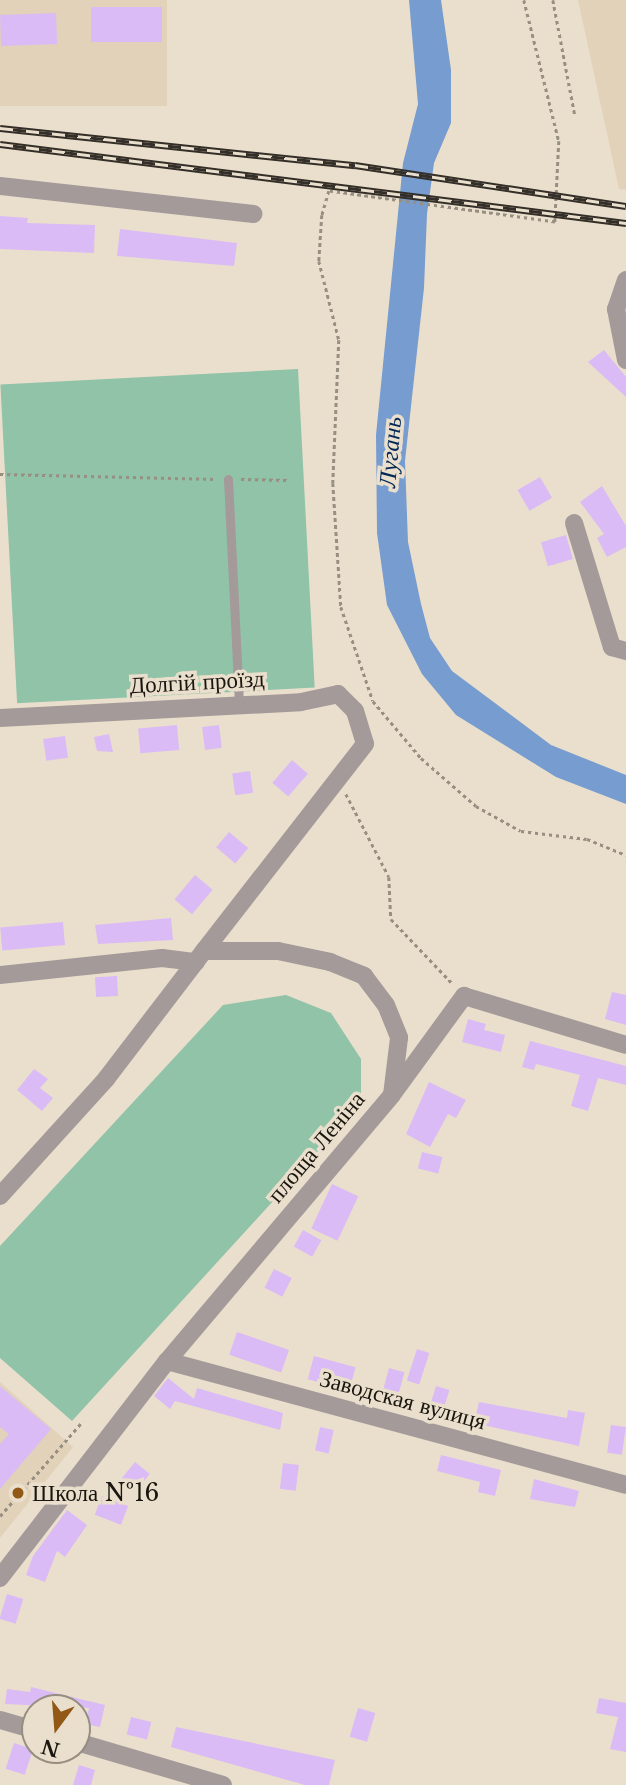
<!DOCTYPE html>
<html>
<head>
<meta charset="utf-8">
<style>
  body { margin:0 }
  #map { position:relative; width:626px; height:1785px; overflow:hidden; background:#eadfcc; font-family:"Libre Baskerville",serif }
  div>[style] { position:absolute }
  [style*='--x'] { left:calc(var(--x)*1px); top:calc(var(--y)*1px); width:calc(var(--w)*1px); rotate:calc(var(--a)*1deg) }
  .built>* { inset:0; background:#e1d2b9; transform-origin:0 0 }
  .green>* { inset:0; background:#90c3a8; transform-origin:0 0 }
  .water>* { inset:0; background:#779ccf }
  .building>* { inset:0; background:#dabbf6; transform-origin:0 0 }
  .path>* { height:2.5px; margin-top:-1.25px; transform-origin:0; background:repeating-linear-gradient(90deg,#978f81 0 3.5px,transparent 0 7px) }
  .lane>* { height:9px; margin:-4.5px; padding:0 4.5px; transform-origin:4.5px; border-radius:4.5px; background:#a49a99 }
  .street>* { height:18px; margin:-9px; padding:0 9px; transform-origin:9px; border-radius:9px; background:#a49a99 }
  .rail>* { height:7px; margin-top:-3.5px; transform-origin:0; background:repeating-linear-gradient(90deg,#eadfcc 0 13px,#332e27 0 26px); box-sizing:border-box; border-block:2px solid #332e27 }
  .dots>* { width:19px; height:19px; translate:-50% -50%; box-sizing:border-box; border:4px solid #eadfcc; border-radius:50% }
  span { translate:-50% -50%; white-space:nowrap; text-align:center; line-height:1.15; -webkit-text-stroke:7px #eadfcc; paint-order:stroke }
  .street-label { font-size:23px; color:#19150f }
  .poi-label { font-size:23px; color:#19150f }
  .left { translate:0 -50%; text-align:left }
  .water-label { font-size:24px; color:#032856; font-style:italic }
  .north { position:absolute; left:21px; top:1694px; width:70px; height:70px; box-sizing:border-box; background:#eadfcc; border:2px solid #968e80; border-radius:50%; rotate:196deg; font-size:19px; font-weight:700; line-height:28px; text-align:center; color:#19150f }
  .north::after { content:''; display:block; margin:auto; width:24px; height:32px; background:#925815; clip-path:polygon(50% 0,100% 100%,50% 72%,0 100%) }
</style>
</head>
<body>
<div id="map">
  <div class="built">
    <i style="left:0;top:0;width:167px;height:106px"></i>
    <i style="clip-path:polygon(578px 0,626px 0,626px 190px,619px 189px)"></i>
    <i style="clip-path:polygon(0 1382px,73px 1447px,0 1538px)"></i>
  </div>
  <div class="green">
    <i style="left:298px;top:369px;width:319px;height:298px;rotate:87deg"></i>
    <i style="clip-path:polygon(286px 995px,331px 1013px,361px 1059px,361px 1095px,318px 1152px,72px 1421px,0 1358px,0 1246px,223px 1005px)"></i>
  </div>
  <div class="water">
    <i style="clip-path:polygon(409px 0,441px 0,451px 70px,451px 123px,434px 163px,427px 214px,424px 288px,405px 461px,408px 542px,421px 604px,430px 638px,452px 671px,551px 745px,626px 775px,626px 804px,556px 777px,456px 715px,422px 674px,387px 605px,377px 533px,376px 435px,403px 163px,418px 104px)"></i>
  </div>
  <div class="building">
    <i style="left:91px;top:7px;width:71px;height:35px"></i>
    <i style="left:56px;top:13px;width:31px;height:56px;rotate:88deg"></i>
    <i style="clip-path:polygon(0 216px,28px 218px,27px 223px,95px 225px,94px 253px,0 249px)"></i>
    <i style="clip-path:polygon(120px 229px,237px 243px,234px 266px,117px 256px)"></i>
    <i style="clip-path:polygon(604px 350px,626px 377px,626px 397px,588px 362px)"></i>
    <i style="left:540px;top:477px;width:24px;height:26px;rotate:60deg"></i>
    <i style="clip-path:polygon(602px 486px,626px 526px,626px 547px,607px 557px,597px 538px,604px 534px,580px 502px)"></i>
    <i style="left:566px;top:535px;width:25px;height:26px;rotate:74deg"></i>
    <i style="left:177px;top:725px;width:25px;height:39px;rotate:85deg"></i>
    <i style="left:219px;top:725px;width:23px;height:17px;rotate:83deg"></i>
    <i style="clip-path:polygon(109px 734px,113px 752px,97px 751px,94px 737px)"></i>
    <i style="left:65px;top:736px;width:22px;height:22px;rotate:82deg"></i>
    <i style="left:292px;top:760px;width:21px;height:30px;rotate:41deg"></i>
    <i style="left:250px;top:771px;width:22px;height:18px;rotate:82deg"></i>
    <i style="left:229px;top:832px;width:25px;height:20px;rotate:40deg"></i>
    <i style="left:195px;top:875px;width:23px;height:32px;rotate:40deg"></i>
    <i style="clip-path:polygon(171px 918px,173px 940px,98px 944px,95px 925px)"></i>
    <i style="left:63px;top:922px;width:23px;height:63px;rotate:85deg"></i>
    <i style="left:117px;top:976px;width:20px;height:22px;rotate:87deg"></i>
    <i style="clip-path:polygon(612px 992px,626px 995px,626px 1025px,605px 1019px)"></i>
    <i style="clip-path:polygon(468px 1019px,486px 1024px,484px 1030px,505px 1035px,501px 1052px,462px 1042px)"></i>
    <i style="clip-path:polygon(530px 1041px,626px 1066px,626px 1085px,598px 1078px,588px 1111px,571px 1106px,580px 1075px,536px 1064px,534px 1070px,522px 1067px)"></i>
    <i style="clip-path:polygon(34px 1069px,48px 1079px,40px 1088px,53px 1098px,42px 1111px,17px 1090px)"></i>
    <i style="clip-path:polygon(429px 1082px,466px 1100px,456px 1118px,448px 1114px,430px 1147px,406px 1134px)"></i>
    <i style="left:422px;top:1152px;width:21px;height:17px;rotate:14deg"></i>
    <i style="left:332px;top:1184px;width:29px;height:49px;rotate:25deg"></i>
    <i style="left:303px;top:1230px;width:21px;height:19px;rotate:29deg"></i>
    <i style="left:274px;top:1269px;width:20px;height:21px;rotate:27deg"></i>
    <i style="left:237px;top:1332px;width:55px;height:24px;rotate:19deg"></i>
    <i style="left:417px;top:1349px;width:13px;height:33px;rotate:18deg"></i>
    <i style="left:314px;top:1356px;width:43px;height:24px;rotate:15deg"></i>
    <i style="left:389px;top:1368px;width:16px;height:32px;rotate:15deg"></i>
    <i style="clip-path:polygon(168px 1378px,194px 1399px,197px 1388px,283px 1413px,280px 1430px,175px 1401px,170px 1409px,154px 1396px)"></i>
    <i style="clip-path:polygon(0 1386px,51px 1429px,0 1489px,0 1444px,9px 1434px,0 1427px)"></i>
    <i style="left:436px;top:1386px;width:14px;height:26px;rotate:17deg"></i>
    <i style="clip-path:polygon(479px 1402px,567px 1418px,568px 1410px,585px 1413px,579px 1446px,474px 1423px)"></i>
    <i style="left:611px;top:1425px;width:15px;height:28px;rotate:8deg"></i>
    <i style="left:320px;top:1427px;width:14px;height:24px;rotate:12deg"></i>
    <i style="clip-path:polygon(441px 1455px,501px 1470px,495px 1496px,478px 1492px,480px 1482px,437px 1471px)"></i>
    <i style="left:135px;top:1462px;width:19px;height:21px;rotate:39deg"></i>
    <i style="left:283px;top:1463px;width:16px;height:26px;rotate:7deg"></i>
    <i style="clip-path:polygon(534px 1479px,579px 1491px,575px 1507px,530px 1499px)"></i>
    <i style="left:102px;top:1496px;width:28px;height:20px;rotate:21deg"></i>
    <i style="clip-path:polygon(67px 1510px,87px 1525px,65px 1557px,57px 1551px,45px 1582px,26px 1575px,33px 1556px)"></i>
    <i style="left:7px;top:1594px;width:17px;height:26px;rotate:17deg"></i>
    <i style="clip-path:polygon(31px 1687px,105px 1705px,100px 1727px,85px 1724px,89px 1708px,5px 1704px,7px 1689px,30px 1692px)"></i>
    <i style="clip-path:polygon(599px 1698px,626px 1703px,626px 1752px,610px 1749px,618px 1717px,596px 1713px)"></i>
    <i style="left:358px;top:1708px;width:18px;height:30px;rotate:16deg"></i>
    <i style="left:131px;top:1717px;width:21px;height:18px;rotate:14deg"></i>
    <i style="clip-path:polygon(176px 1727px,335px 1760px,329px 1785px,305px 1785px,171px 1747px)"></i>
    <i style="left:14px;top:1743px;width:20px;height:27px;rotate:18deg"></i>
    <i style="clip-path:polygon(79px 1765px,95px 1770px,91px 1785px,73px 1785px)"></i>
  </div>
  <div class="path">
    <i style="--x:524;--y:0;--w:145;--a:76.1"></i>
    <i style="--x:559;--y:141;--w:81;--a:92.8"></i>
    <i style="--x:555;--y:222;--w:228;--a:-172.2"></i>
    <i style="--x:329;--y:191;--w:25;--a:106"></i>
    <i style="--x:322;--y:215;--w:46;--a:93.7"></i>
    <i style="--x:319;--y:261;--w:81;--a:75.8"></i>
    <i style="--x:339;--y:340;--w:143;--a:92.4"></i>
    <i style="--x:333;--y:483;--w:124;--a:86.3"></i>
    <i style="--x:341;--y:607;--w:99;--a:71.2"></i>
    <i style="--x:373;--y:701;--w:75;--a:49.9"></i>
    <i style="--x:421;--y:758;--w:73;--a:41.1"></i>
    <i style="--x:476;--y:806;--w:51;--a:29.1"></i>
    <i style="--x:521;--y:831;--w:66;--a:6.9"></i>
    <i style="--x:587;--y:839;--w:42;--a:22.3"></i>
    <i style="--x:553;--y:0;--w:117;--a:79.2"></i>
    <i style="--x:0;--y:474;--w:217;--a:1.3"></i>
    <i style="--x:241;--y:479;--w:46;--a:1.2"></i>
    <i style="--x:346;--y:794;--w:93;--a:62.6"></i>
    <i style="--x:389;--y:877;--w:42;--a:87.3"></i>
    <i style="--x:391;--y:919;--w:88;--a:46.4"></i>
    <i style="--x:0;--y:1516;--w:126;--a:-48.9"></i>
  </div>
  <div class="lane">
    <i style="--x:228;--y:479;--w:225;--a:87.2"></i>
  </div>
  <div class="street">
    <i style="--x:0;--y:186;--w:255;--a:6.3"></i>
    <i style="--x:626;--y:280;--w:31;--a:109"></i>
    <i style="--x:616;--y:309;--w:52;--a:78.9"></i>
    <i style="--x:574;--y:523;--w:130;--a:73"></i>
    <i style="--x:612;--y:647;--w:15;--a:16"></i>
    <i style="--x:0;--y:718;--w:301;--a:-3"></i>
    <i style="--x:301;--y:702;--w:38;--a:-12"></i>
    <i style="--x:338;--y:694;--w:24;--a:45"></i>
    <i style="--x:355;--y:711;--w:34;--a:73"></i>
    <i style="--x:365;--y:744;--w:262;--a:127.9"></i>
    <i style="--x:0;--y:975;--w:163;--a:-6"></i>
    <i style="--x:162;--y:958;--w:34;--a:7"></i>
    <i style="--x:394;--y:1092;--w:119;--a:-53.9"></i>
    <i style="--x:464;--y:996;--w:169;--a:16.8"></i>
    <i style="--x:0;--y:1196;--w:158;--a:-47.8"></i>
    <i style="--x:106;--y:1079;--w:161;--a:-52.6"></i>
    <i style="--x:204;--y:951;--w:74;--a:0"></i>
    <i style="--x:278;--y:951;--w:53;--a:11.9"></i>
    <i style="--x:330;--y:962;--w:37;--a:22"></i>
    <i style="--x:364;--y:976;--w:36;--a:53"></i>
    <i style="--x:386;--y:1005;--w:35;--a:68"></i>
    <i style="--x:399;--y:1038;--w:57;--a:97"></i>
    <i style="--x:392;--y:1095;--w:348;--a:130.2"></i>
    <i style="--x:167;--y:1361;--w:274;--a:127.6"></i>
    <i style="--x:167;--y:1361;--w:475;--a:15.1"></i>
    <i style="--x:0;--y:1720;--w:36;--a:16"></i>
    <i style="--x:77;--y:1742;--w:152;--a:16.4"></i>
  </div>
  <div class="rail">
    <i style="--x:0;--y:128;--w:357;--a:6"></i>
    <i style="--x:355;--y:165;--w:274;--a:8.6"></i>
    <i style="--x:0;--y:144;--w:631;--a:7.19"></i>
  </div>
  <div class="dots">
    <i style="left:18px;top:1493px;background:#925815"></i>
  </div>
  <div class="street-label">
    <span style="left:197px;top:682px;rotate:-3deg">Долгій проїзд</span>
    <span style="left:316px;top:1147px;rotate:-50deg">площа Леніна</span>
    <span style="left:403px;top:1400px;rotate:15deg">Заводская вулиця</span>
  </div>
  <div class="poi-label">
    <span class="left" style="left:32px;top:1493px">Школа №16</span>
  </div>
  <div class="water-label">
    <span style="left:390px;top:452px;rotate:-85deg">Лугань</span>
  </div>
  <div class="north">N</div>
</div>
</body>
</html>
